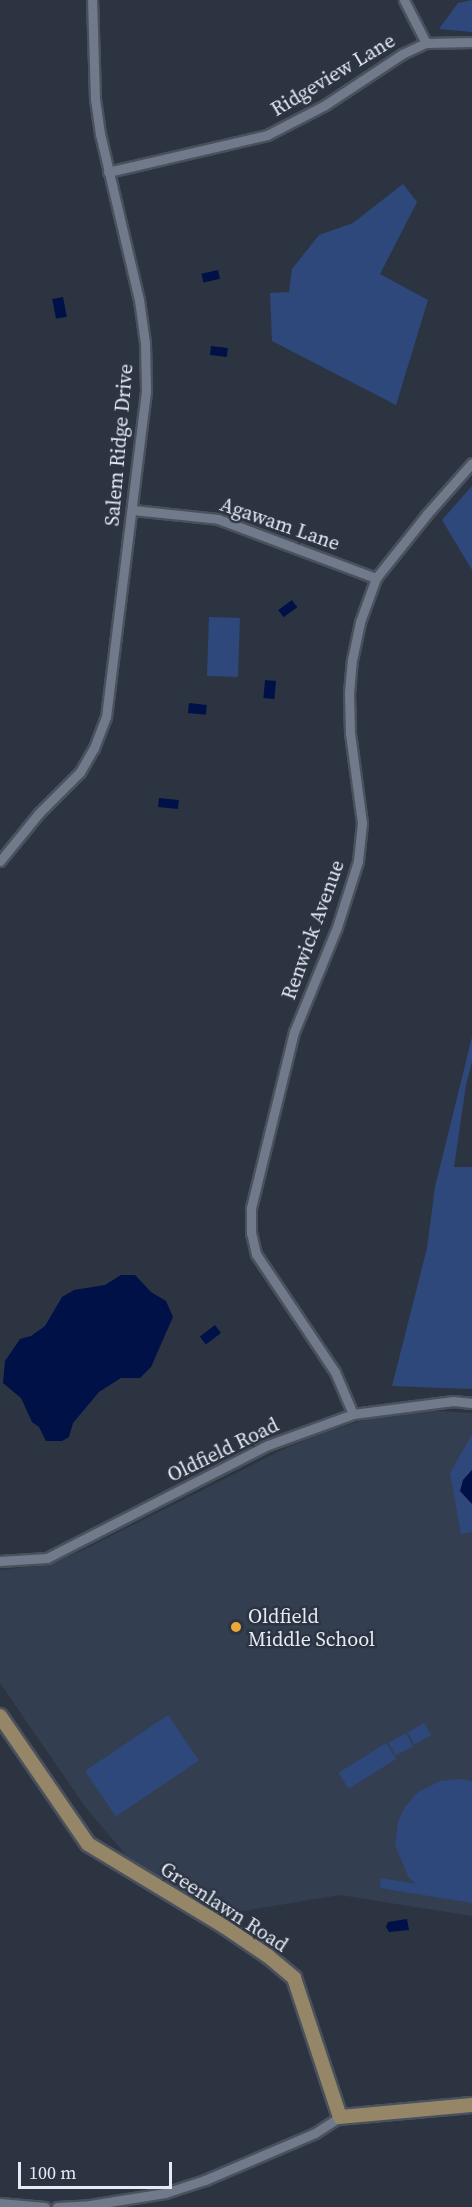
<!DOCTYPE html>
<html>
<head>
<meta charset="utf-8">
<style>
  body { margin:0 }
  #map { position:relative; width:472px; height:2207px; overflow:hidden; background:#2c3442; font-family:"Source Serif 4",serif }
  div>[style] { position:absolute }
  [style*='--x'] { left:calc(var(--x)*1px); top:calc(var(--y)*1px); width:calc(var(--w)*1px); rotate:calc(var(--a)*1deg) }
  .built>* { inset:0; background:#343e51 }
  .green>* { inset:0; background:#2e487b; transform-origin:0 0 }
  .water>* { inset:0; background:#001148; transform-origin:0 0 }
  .roads { filter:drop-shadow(2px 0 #4a515d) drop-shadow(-2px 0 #4a515d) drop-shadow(0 2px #4a515d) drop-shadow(0 -2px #4a515d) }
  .street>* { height:9px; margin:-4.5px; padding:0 4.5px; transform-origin:4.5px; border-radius:4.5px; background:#717a8a }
  .secondary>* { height:14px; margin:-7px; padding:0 7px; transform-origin:7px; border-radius:7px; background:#958668 }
  .dots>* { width:16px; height:16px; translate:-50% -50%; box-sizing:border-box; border:3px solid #2c3442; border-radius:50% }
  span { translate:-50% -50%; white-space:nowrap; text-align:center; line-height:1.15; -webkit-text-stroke:5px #2c3442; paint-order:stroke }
  .street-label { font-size:20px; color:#e5eaf3 }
  .poi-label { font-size:20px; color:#e5eaf3 }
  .left { translate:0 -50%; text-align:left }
  .scale { position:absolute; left:18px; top:2162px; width:154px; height:27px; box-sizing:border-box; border:3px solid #e5eaf3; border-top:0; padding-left:8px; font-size:18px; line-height:21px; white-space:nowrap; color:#e5eaf3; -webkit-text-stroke:4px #2c3442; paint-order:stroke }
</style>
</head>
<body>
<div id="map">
  <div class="built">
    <i style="clip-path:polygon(417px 1410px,472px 1413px,472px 1916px,340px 1895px,225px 1914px,132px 1862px,86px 1808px,0 1683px,0 1570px,43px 1565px,81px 1551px,288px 1447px,323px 1433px,370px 1418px)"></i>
  </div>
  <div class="green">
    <i style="clip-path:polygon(472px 0,472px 32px,439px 29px,458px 3px)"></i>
    <i style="clip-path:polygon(403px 184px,417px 202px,380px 274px,428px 300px,396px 405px,272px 341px,270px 293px,289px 292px,292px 269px,319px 235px,353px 223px)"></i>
    <i style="clip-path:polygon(472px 486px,472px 570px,442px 520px)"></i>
    <i style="left:209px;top:617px;width:31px;height:59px;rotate:2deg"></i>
    <i style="clip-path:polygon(472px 1037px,472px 1062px,466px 1085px,454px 1167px,472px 1167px,472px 1389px,392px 1386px,427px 1248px,435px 1187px)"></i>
    <i style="clip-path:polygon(472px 1434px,472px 1470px,463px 1480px,468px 1500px,472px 1504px,472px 1532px,461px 1534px,450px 1473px)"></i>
    <i style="left:168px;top:1715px;width:55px;height:100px;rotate:56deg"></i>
    <i style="left:424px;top:1723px;width:14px;height:19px;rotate:60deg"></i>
    <i style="left:406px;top:1733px;width:15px;height:20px;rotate:62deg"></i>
    <i style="left:386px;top:1743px;width:19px;height:56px;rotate:58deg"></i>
    <i style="clip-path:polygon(461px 1779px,472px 1781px,472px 1903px,380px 1888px,381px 1878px,416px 1884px,409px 1878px,395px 1845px,398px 1821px,405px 1807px,417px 1793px,440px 1781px)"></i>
  </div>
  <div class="water">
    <i style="left:218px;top:270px;width:9px;height:17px;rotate:77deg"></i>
    <i style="left:63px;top:297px;width:20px;height:11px;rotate:79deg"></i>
    <i style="left:211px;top:346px;width:17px;height:9px;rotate:7deg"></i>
    <i style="left:292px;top:600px;width:9px;height:17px;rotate:54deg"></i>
    <i style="left:265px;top:680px;width:11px;height:18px;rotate:5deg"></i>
    <i style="left:189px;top:703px;width:18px;height:10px;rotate:6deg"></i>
    <i style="left:159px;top:798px;width:20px;height:9px;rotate:6deg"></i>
    <i style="clip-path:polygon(121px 1275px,135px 1275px,151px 1292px,166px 1301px,173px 1317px,169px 1326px,151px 1367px,140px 1378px,121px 1378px,99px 1392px,73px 1423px,69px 1437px,62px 1441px,46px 1441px,39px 1427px,32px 1422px,21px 1398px,3px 1383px,5px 1361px,20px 1339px,31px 1336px,45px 1326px,62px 1297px,74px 1290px,105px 1285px)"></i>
    <i style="left:215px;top:1325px;width:10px;height:19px;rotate:53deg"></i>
    <i style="clip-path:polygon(472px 1470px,472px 1504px,460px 1491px,463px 1480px)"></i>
    <i style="clip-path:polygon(407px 1919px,409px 1930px,389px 1932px,386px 1927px,388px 1922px)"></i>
  </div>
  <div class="roads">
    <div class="street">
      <i style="--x:404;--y:0;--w:48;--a:62.9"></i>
      <i style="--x:108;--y:172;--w:163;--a:-13.1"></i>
      <i style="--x:267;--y:135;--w:65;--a:-27.3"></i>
      <i style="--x:325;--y:105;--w:92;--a:-33.5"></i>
      <i style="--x:402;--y:54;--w:26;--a:-25"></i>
      <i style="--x:426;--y:43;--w:46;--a:-1.2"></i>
      <i style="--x:133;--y:510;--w:85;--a:6"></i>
      <i style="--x:218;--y:519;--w:169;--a:20.5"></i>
      <i style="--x:0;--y:861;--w:62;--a:-50.9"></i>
      <i style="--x:39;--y:813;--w:58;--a:-45"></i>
      <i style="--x:80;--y:772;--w:28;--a:-60"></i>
      <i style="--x:94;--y:748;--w:33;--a:-69"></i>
      <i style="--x:106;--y:717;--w:329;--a:-83"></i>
      <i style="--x:146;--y:390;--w:47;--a:-91.2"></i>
      <i style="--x:145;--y:343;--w:43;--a:-97.9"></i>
      <i style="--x:139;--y:300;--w:171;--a:-103.2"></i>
      <i style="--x:100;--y:134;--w:35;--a:-98"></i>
      <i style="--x:95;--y:99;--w:99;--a:-91.7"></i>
      <i style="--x:353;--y:1414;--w:46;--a:-113.2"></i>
      <i style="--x:335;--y:1372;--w:142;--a:-123.8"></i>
      <i style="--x:256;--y:1254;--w:22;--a:-103"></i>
      <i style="--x:251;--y:1233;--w:25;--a:-90"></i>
      <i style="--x:251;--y:1208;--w:181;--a:-76.3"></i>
      <i style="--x:294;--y:1032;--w:113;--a:-67.7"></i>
      <i style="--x:337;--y:927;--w:69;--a:-72.3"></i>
      <i style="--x:358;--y:861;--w:38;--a:-84"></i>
      <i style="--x:362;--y:823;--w:91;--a:-97.6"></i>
      <i style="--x:350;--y:733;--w:40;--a:-91.4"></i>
      <i style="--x:349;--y:693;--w:33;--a:-85"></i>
      <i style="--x:352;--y:660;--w:39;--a:-78"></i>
      <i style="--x:360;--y:622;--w:47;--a:-70"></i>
      <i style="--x:376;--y:578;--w:82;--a:-51.4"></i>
      <i style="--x:427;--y:514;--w:68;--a:-48.6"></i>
      <i style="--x:0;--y:1561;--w:47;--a:-3.7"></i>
      <i style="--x:47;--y:1558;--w:248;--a:-27.1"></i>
      <i style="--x:268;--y:1445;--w:90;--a:-20"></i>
      <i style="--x:353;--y:1414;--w:101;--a:-7.4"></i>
      <i style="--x:453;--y:1401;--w:19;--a:6"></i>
      <i style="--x:0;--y:2203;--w:45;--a:5.1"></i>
      <i style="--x:57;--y:2207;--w:33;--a:-3"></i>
      <i style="--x:90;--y:2205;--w:76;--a:-9.1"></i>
      <i style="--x:165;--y:2193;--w:42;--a:-18"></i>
      <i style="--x:205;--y:2180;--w:120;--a:-23.1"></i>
      <i style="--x:315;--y:2133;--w:30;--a:-33"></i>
    </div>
    <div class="secondary">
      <i style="--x:0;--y:1716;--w:155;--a:55.5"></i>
      <i style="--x:88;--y:1844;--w:160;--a:31.2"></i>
      <i style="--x:225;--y:1927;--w:52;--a:34"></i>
      <i style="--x:268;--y:1956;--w:34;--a:40"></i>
      <i style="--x:294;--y:1978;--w:146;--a:71.7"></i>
      <i style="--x:340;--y:2117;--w:133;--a:-5.2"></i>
    </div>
  </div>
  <div class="dots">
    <i style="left:236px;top:1627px;background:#eba939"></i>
  </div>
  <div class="street-label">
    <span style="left:333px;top:75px;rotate:-31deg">Ridgeview Lane</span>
    <span style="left:119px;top:445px;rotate:-85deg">Salem Ridge Drive</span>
    <span style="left:280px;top:524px;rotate:19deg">Agawam Lane</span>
    <span style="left:313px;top:930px;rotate:-70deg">Renwick Avenue</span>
    <span style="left:223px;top:1450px;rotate:-26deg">Oldfield Road</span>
    <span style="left:224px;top:1907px;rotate:33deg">Greenlawn Road</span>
  </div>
  <div class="poi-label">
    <span class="left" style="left:248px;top:1628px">Oldfield<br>Middle School</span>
  </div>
  <div class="scale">100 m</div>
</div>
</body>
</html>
